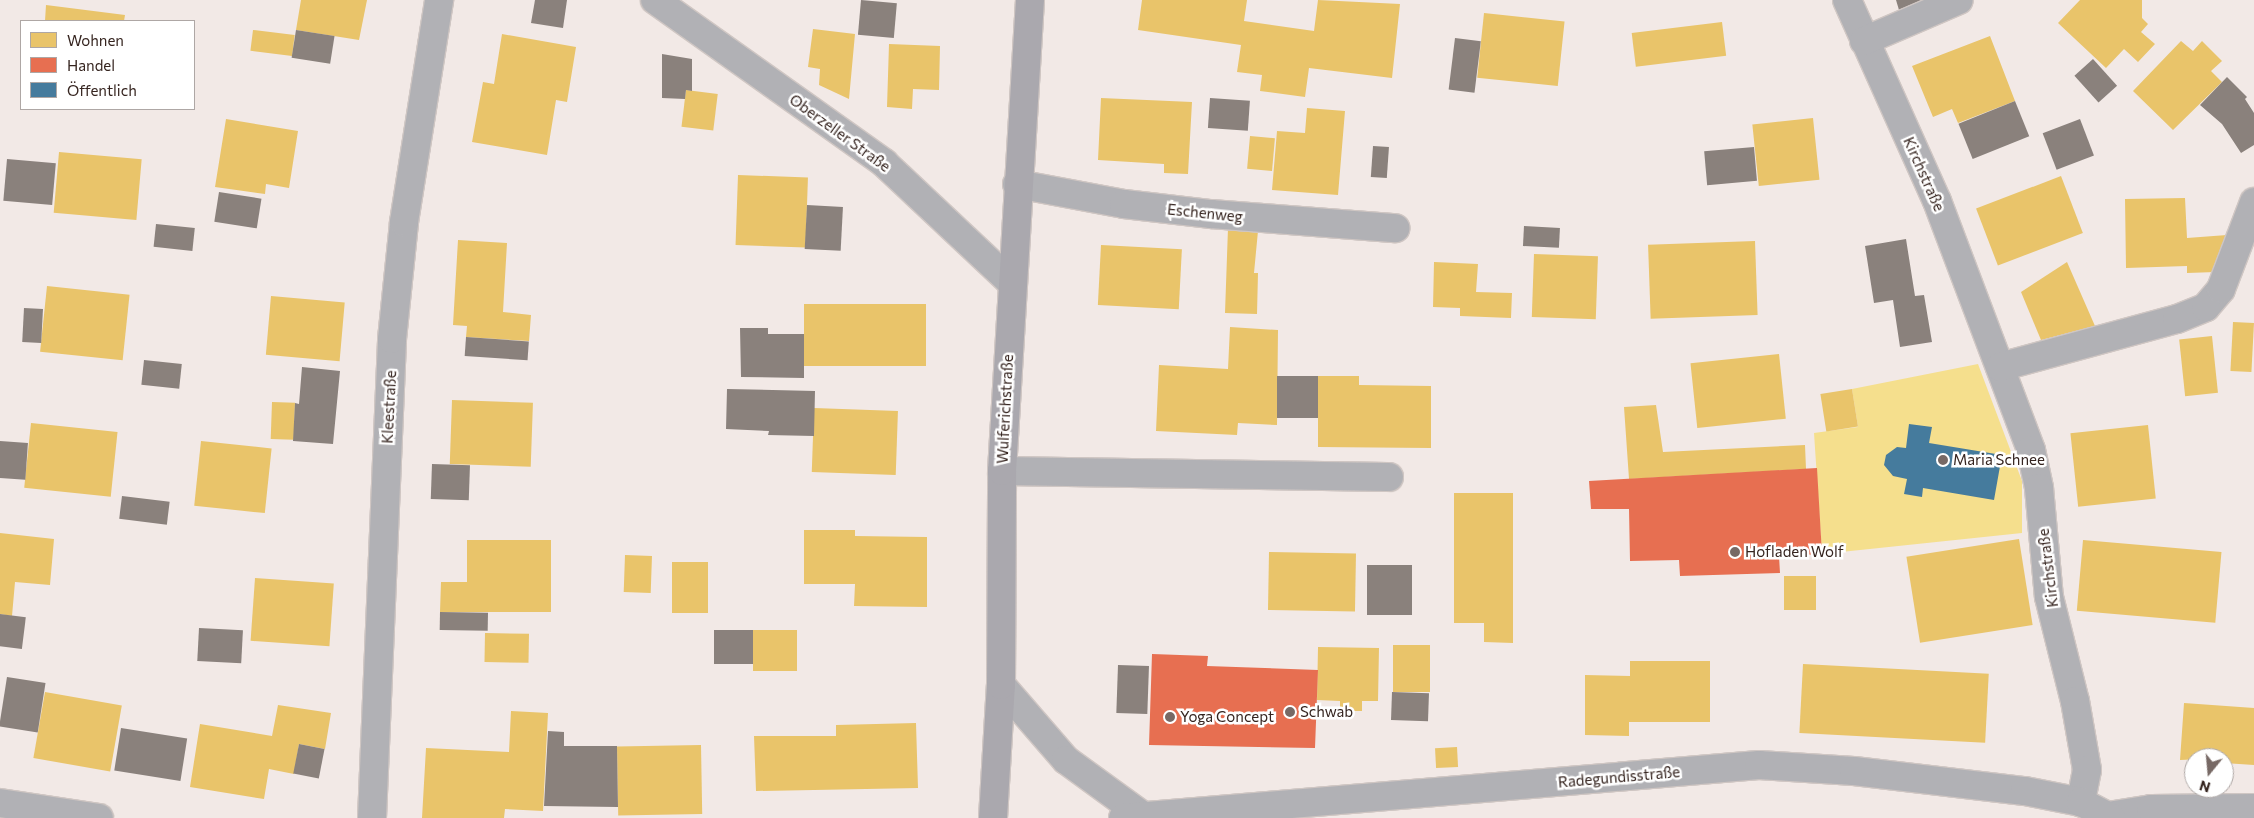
<!DOCTYPE html>
<html>
<head>
<meta charset="utf-8">
<style>
  body { margin:0 }
  #map { position:relative; width:2254px; height:818px; overflow:hidden; background:#f2e9e6; font-family:Commissioner,sans-serif }
  div>[style] { position:absolute }
  [style*='--x'] { left:calc(var(--x)*1px); top:calc(var(--y)*1px); width:calc(var(--w)*1px); rotate:calc(var(--a)*1deg) }
  .green>* { inset:0; background:#f5df8d }
  .homes>* { inset:0; background:#e9c46a; transform-origin:0 0 }
  .shops>* { inset:0; background:#e76f51 }
  .public>* { inset:0; background:#457b9d }
  .industry>* { inset:0; background:#8a817c; transform-origin:0 0 }
  .roads { filter:drop-shadow(1px 0 #cfc6c3) drop-shadow(-1px 0 #cfc6c3) drop-shadow(0 1px #cfc6c3) drop-shadow(0 -1px #cfc6c3) }
  .minor>* { height:28px; margin:-14px; padding:0 14px; transform-origin:14px; border-radius:14px; background:#b1b1b5 }
  .major>* { height:28px; margin:-14px; padding:0 14px; transform-origin:14px; border-radius:14px; background:#aaa8ae }
  .dots>* { width:14px; height:14px; translate:-50% -50%; box-sizing:border-box; border:2px solid #fff; border-radius:50% }
  span { translate:-50% -50%; white-space:nowrap; text-align:center; line-height:1.15; -webkit-text-stroke:5px #fff; paint-order:stroke }
  .street-label { font-size:15px; color:#35241f }
  .poi-label { font-size:15px; color:#35241f }
  .left { translate:0 -50%; text-align:left }
  .legend { position:absolute; left:20px; top:20px; width:175px; height:90px; box-sizing:border-box; background:#fff; border:1px solid #aea7a5; margin:0; padding:6px 9px; list-style:none; font-size:15px; color:#35241f }
  .legend li { display:flex; align-items:center; gap:10px; height:25px }
  .legend b { width:25px; border:1px solid #aea7a5 }
  .north { position:absolute; left:2184px; top:748px; width:50px; height:50px; box-sizing:border-box; background:#fff; border:1px solid #aea7a5; border-radius:50%; rotate:197deg; font-size:14px; font-weight:700; line-height:20px; text-align:center; color:#35241f }
  .north::after { content:''; display:block; margin:auto; width:18px; height:22px; background:#776965; clip-path:polygon(50% 0,100% 100%,50% 72%,0 100%) }
</style>
</head>
<body>
<div id="map">
  <div class="green">
    <i style="clip-path:polygon(1978px 364px,2022px 481px,2022px 533px,1822px 554px,1814px 433px,1858px 427px,1852px 389px)"></i>
  </div>
  <div class="homes">
    <i style="clip-path:polygon(301px 0,367px 0,359px 40px,296px 30px)"></i>
    <i style="clip-path:polygon(1142px 0,1247px 0,1244px 21px,1314px 31px,1318px 0,1400px 4px,1392px 78px,1309px 68px,1305px 97px,1260px 91px,1262px 75px,1237px 72px,1241px 45px,1138px 30px)"></i>
    <i style="clip-path:polygon(2080px 0,2142px 0,2142px 18px,2148px 24px,2141px 32px,2155px 44px,2138px 62px,2124px 49px,2106px 68px,2058px 23px)"></i>
    <i style="clip-path:polygon(46px 5px,125px 15px,124px 21px,45px 21px)"></i>
    <i style="left:1484px;top:13px;width:81px;height:65px;rotate:6deg"></i>
    <i style="left:1722px;top:22px;width:34px;height:91px;rotate:83deg"></i>
    <i style="clip-path:polygon(813px 29px,855px 34px,849px 99px,819px 85px,820px 69px,808px 67px)"></i>
    <i style="left:253px;top:30px;width:42px;height:21px;rotate:7deg"></i>
    <i style="clip-path:polygon(502px 34px,576px 47px,567px 102px,556px 100px,547px 155px,472px 142px,483px 82px,494px 84px)"></i>
    <i style="clip-path:polygon(1990px 36px,2015px 101px,1958px 123px,1952px 109px,1933px 117px,1912px 66px)"></i>
    <i style="clip-path:polygon(2181px 41px,2193px 51px,2202px 41px,2222px 61px,2211px 71px,2222px 82px,2173px 130px,2133px 91px)"></i>
    <i style="clip-path:polygon(889px 44px,940px 46px,939px 90px,913px 89px,912px 109px,887px 107px)"></i>
    <i style="left:686px;top:90px;width:32px;height:37px;rotate:7deg"></i>
    <i style="clip-path:polygon(1101px 98px,1192px 102px,1188px 174px,1164px 173px,1164px 164px,1098px 160px)"></i>
    <i style="clip-path:polygon(1307px 108px,1345px 111px,1338px 195px,1272px 190px,1277px 131px,1305px 133px)"></i>
    <i style="left:1813px;top:118px;width:62px;height:61px;rotate:84deg"></i>
    <i style="clip-path:polygon(226px 119px,298px 131px,289px 188px,266px 184px,265px 194px,215px 187px)"></i>
    <i style="left:1250px;top:136px;width:25px;height:33px;rotate:5deg"></i>
    <i style="left:59px;top:152px;width:83px;height:61px;rotate:5deg"></i>
    <i style="left:738px;top:175px;width:70px;height:70px;rotate:2deg"></i>
    <i style="left:2061px;top:176px;width:61px;height:91px;rotate:69deg"></i>
    <i style="clip-path:polygon(2185px 198px,2187px 238px,2227px 235px,2216px 272px,2187px 273px,2187px 266px,2126px 268px,2125px 199px)"></i>
    <i style="clip-path:polygon(1228px 228px,1258px 231px,1254px 273px,1258px 273px,1257px 314px,1225px 313px)"></i>
    <i style="clip-path:polygon(458px 240px,507px 243px,503px 312px,531px 315px,529px 341px,466px 337px,467px 326px,453px 325px)"></i>
    <i style="left:1755px;top:241px;width:74px;height:107px;rotate:88deg"></i>
    <i style="left:1101px;top:245px;width:81px;height:60px;rotate:3deg"></i>
    <i style="left:1534px;top:254px;width:64px;height:63px;rotate:2deg"></i>
    <i style="clip-path:polygon(1434px 262px,1478px 264px,1476px 292px,1512px 293px,1511px 318px,1460px 316px,1460px 308px,1433px 307px)"></i>
    <i style="clip-path:polygon(2067px 262px,2095px 326px,2041px 340px,2021px 292px)"></i>
    <i style="left:47px;top:286px;width:83px;height:66px;rotate:6deg"></i>
    <i style="left:271px;top:296px;width:74px;height:59px;rotate:5deg"></i>
    <i style="left:804px;top:304px;width:122px;height:62px"></i>
    <i style="left:2233px;top:322px;width:21px;height:49px;rotate:3deg"></i>
    <i style="clip-path:polygon(1230px 327px,1278px 330px,1277px 425px,1238px 423px,1237px 435px,1156px 431px,1159px 365px,1228px 369px)"></i>
    <i style="left:2212px;top:336px;width:57px;height:33px;rotate:84deg"></i>
    <i style="left:1779px;top:354px;width:65px;height:89px;rotate:84deg"></i>
    <i style="clip-path:polygon(1318px 376px,1359px 376px,1359px 385px,1431px 386px,1431px 448px,1318px 447px)"></i>
    <i style="left:1852px;top:389px;width:38px;height:32px;rotate:81deg"></i>
    <i style="left:452px;top:400px;width:81px;height:64px;rotate:2deg"></i>
    <i style="left:272px;top:402px;width:23px;height:37px;rotate:2deg"></i>
    <i style="clip-path:polygon(1656px 405px,1663px 452px,1805px 445px,1806px 469px,1629px 479px,1624px 407px)"></i>
    <i style="left:814px;top:408px;width:84px;height:64px;rotate:2deg"></i>
    <i style="left:31px;top:423px;width:87px;height:65px;rotate:6deg"></i>
    <i style="left:2148px;top:425px;width:74px;height:78px;rotate:84deg"></i>
    <i style="left:201px;top:441px;width:71px;height:65px;rotate:6deg"></i>
    <i style="clip-path:polygon(1454px 493px,1513px 493px,1513px 643px,1484px 642px,1484px 623px,1454px 623px)"></i>
    <i style="clip-path:polygon(804px 530px,855px 530px,855px 536px,927px 537px,927px 607px,854px 606px,855px 584px,804px 584px)"></i>
    <i style="clip-path:polygon(0 533px,54px 539px,50px 585px,15px 582px,12px 616px,0 614px)"></i>
    <i style="left:2019px;top:539px;width:87px;height:114px;rotate:81deg"></i>
    <i style="clip-path:polygon(467px 540px,551px 540px,551px 612px,440px 612px,441px 582px,467px 582px)"></i>
    <i style="left:2083px;top:540px;width:139px;height:71px;rotate:5deg"></i>
    <i style="left:1269px;top:552px;width:87px;height:58px;rotate:1deg"></i>
    <i style="left:625px;top:555px;width:27px;height:37px;rotate:2deg"></i>
    <i style="left:672px;top:562px;width:36px;height:51px"></i>
    <i style="left:1784px;top:576px;width:32px;height:34px"></i>
    <i style="left:255px;top:578px;width:79px;height:63px;rotate:4deg"></i>
    <i style="left:753px;top:630px;width:44px;height:41px"></i>
    <i style="left:485px;top:633px;width:44px;height:29px;rotate:1deg"></i>
    <i style="left:1393px;top:645px;width:37px;height:47px"></i>
    <i style="clip-path:polygon(1318px 647px,1379px 648px,1378px 701px,1362px 701px,1362px 711px,1340px 711px,1340px 701px,1317px 700px)"></i>
    <i style="clip-path:polygon(1630px 661px,1710px 661px,1710px 722px,1629px 722px,1629px 736px,1585px 735px,1585px 675px,1630px 676px)"></i>
    <i style="left:1803px;top:664px;width:186px;height:69px;rotate:3deg"></i>
    <i style="left:45px;top:692px;width:78px;height:67px;rotate:10deg"></i>
    <i style="clip-path:polygon(2184px 703px,2254px 708px,2254px 765px,2224px 763px,2224px 758px,2180px 760px)"></i>
    <i style="clip-path:polygon(278px 705px,331px 713px,325px 749px,299px 744px,294px 774px,269px 769px,264px 799px,190px 787px,200px 724px,272px 736px)"></i>
    <i style="clip-path:polygon(511px 711px,548px 713px,543px 811px,505px 809px,504px 818px,422px 818px,426px 748px,509px 752px)"></i>
    <i style="clip-path:polygon(916px 723px,918px 788px,756px 791px,754px 736px,836px 736px,836px 725px)"></i>
    <i style="left:701px;top:745px;width:69px;height:84px;rotate:89deg"></i>
    <i style="left:1457px;top:747px;width:20px;height:22px;rotate:87deg"></i>
  </div>
  <div class="shops">
    <i style="clip-path:polygon(1817px 468px,1822px 554px,1779px 556px,1780px 573px,1680px 576px,1679px 560px,1630px 561px,1629px 509px,1591px 509px,1589px 481px)"></i>
    <i style="clip-path:polygon(1152px 654px,1208px 656px,1207px 666px,1318px 670px,1315px 748px,1149px 745px)"></i>
  </div>
  <div class="public">
    <i style="clip-path:polygon(1909px 424px,1932px 427px,1929px 443px,2002px 455px,1994px 500px,1923px 488px,1922px 497px,1904px 494px,1907px 479px,1893px 476px,1884px 465px,1886px 455px,1897px 447px,1906px 448px)"></i>
  </div>
  <div class="industry">
    <i style="clip-path:polygon(535px 0,567px 0,563px 28px,531px 23px)"></i>
    <i style="left:861px;top:0;width:36px;height:35px;rotate:5deg"></i>
    <i style="clip-path:polygon(1896px 0,1924px 0,1899px 10px)"></i>
    <i style="left:296px;top:30px;width:39px;height:28px;rotate:9deg"></i>
    <i style="left:1455px;top:38px;width:26px;height:52px;rotate:7deg"></i>
    <i style="clip-path:polygon(662px 54px,692px 59px,692px 91px,686px 90px,685px 99px,662px 98px)"></i>
    <i style="left:2093px;top:59px;width:36px;height:25px;rotate:48deg"></i>
    <i style="clip-path:polygon(2227px 77px,2247px 97px,2245px 99px,2254px 113px,2254px 145px,2241px 153px,2222px 124px,2200px 105px)"></i>
    <i style="left:1210px;top:98px;width:40px;height:30px;rotate:4deg"></i>
    <i style="left:2015px;top:101px;width:38px;height:61px;rotate:68deg"></i>
    <i style="left:2080px;top:119px;width:39px;height:40px;rotate:69deg"></i>
    <i style="left:1373px;top:146px;width:16px;height:31px;rotate:4deg"></i>
    <i style="left:1754px;top:147px;width:34px;height:50px;rotate:85deg"></i>
    <i style="left:7px;top:159px;width:49px;height:42px;rotate:5deg"></i>
    <i style="left:219px;top:192px;width:43px;height:30px;rotate:9deg"></i>
    <i style="left:807px;top:205px;width:36px;height:44px;rotate:3deg"></i>
    <i style="left:156px;top:224px;width:39px;height:23px;rotate:6deg"></i>
    <i style="left:1524px;top:226px;width:36px;height:20px;rotate:3deg"></i>
    <i style="clip-path:polygon(1906px 239px,1915px 296px,1924px 295px,1932px 342px,1900px 347px,1893px 300px,1874px 303px,1865px 246px)"></i>
    <i style="left:24px;top:308px;width:19px;height:34px;rotate:3deg"></i>
    <i style="clip-path:polygon(740px 328px,768px 328px,768px 334px,804px 334px,804px 378px,741px 377px)"></i>
    <i style="left:466px;top:337px;width:63px;height:19px;rotate:4deg"></i>
    <i style="left:144px;top:360px;width:38px;height:25px;rotate:6deg"></i>
    <i style="clip-path:polygon(302px 367px,340px 371px,333px 444px,293px 441px,295px 403px,299px 404px)"></i>
    <i style="left:1277px;top:376px;width:41px;height:42px"></i>
    <i style="clip-path:polygon(727px 389px,815px 391px,814px 436px,768px 435px,769px 431px,726px 429px)"></i>
    <i style="left:0;top:441px;width:28px;height:37px;rotate:4deg"></i>
    <i style="left:432px;top:464px;width:38px;height:35px;rotate:2deg"></i>
    <i style="left:122px;top:496px;width:48px;height:23px;rotate:7deg"></i>
    <i style="left:1367px;top:565px;width:45px;height:50px"></i>
    <i style="left:440px;top:612px;width:48px;height:18px;rotate:1deg"></i>
    <i style="left:0;top:614px;width:26px;height:32px;rotate:7deg"></i>
    <i style="left:199px;top:628px;width:44px;height:33px;rotate:3deg"></i>
    <i style="left:714px;top:630px;width:39px;height:34px"></i>
    <i style="left:1118px;top:665px;width:31px;height:48px;rotate:2deg"></i>
    <i style="left:7px;top:677px;width:39px;height:50px;rotate:9deg"></i>
    <i style="left:1392px;top:692px;width:37px;height:28px;rotate:2deg"></i>
    <i style="left:121px;top:728px;width:67px;height:43px;rotate:9deg"></i>
    <i style="clip-path:polygon(548px 731px,564px 732px,564px 746px,617px 746px,618px 807px,544px 806px)"></i>
    <i style="left:299px;top:744px;width:26px;height:30px;rotate:11deg"></i>
  </div>
  <div class="roads">
    <div class="minor">
      <i style="--x:655;--y:0;--w:281;--a:35.4"></i>
      <i style="--x:884;--y:163;--w:175;--a:43.2"></i>
      <i style="--x:1847;--y:0;--w:220;--a:65.9"></i>
      <i style="--x:1937;--y:201;--w:266;--a:69.3"></i>
      <i style="--x:2031;--y:450;--w:39;--a:78"></i>
      <i style="--x:2039;--y:488;--w:109;--a:84.8"></i>
      <i style="--x:2049;--y:597;--w:107;--a:76"></i>
      <i style="--x:2075;--y:701;--w:70;--a:80.1"></i>
      <i style="--x:2087;--y:770;--w:33;--a:101"></i>
      <i style="--x:1864;--y:41;--w:103;--a:-23.3"></i>
      <i style="--x:1017;--y:184;--w:109;--a:10.6"></i>
      <i style="--x:1124;--y:204;--w:88;--a:6.6"></i>
      <i style="--x:1211;--y:214;--w:185;--a:4.4"></i>
      <i style="--x:2000;--y:367;--w:183;--a:-15.2"></i>
      <i style="--x:2177;--y:319;--w:31;--a:-22"></i>
      <i style="--x:2206;--y:307;--w:23;--a:-50"></i>
      <i style="--x:2221;--y:289;--w:93;--a:-69.2"></i>
      <i style="--x:1002;--y:471;--w:387;--a:0.9"></i>
      <i style="--x:1001;--y:685;--w:99;--a:49.1"></i>
      <i style="--x:1066;--y:760;--w:95;--a:36"></i>
      <i style="--x:0;--y:803;--w:100;--a:8.6"></i>
      <i style="--x:2108;--y:816;--w:44;--a:-9.2"></i>
      <i style="--x:2151;--y:809;--w:103;--a:-0.6"></i>
      <i style="--x:372;--y:818;--w:479;--a:-87.6"></i>
      <i style="--x:392;--y:339;--w:118;--a:-84.1"></i>
      <i style="--x:404;--y:222;--w:225;--a:-81"></i>
      <i style="--x:1123;--y:818;--w:638;--a:-4.76"></i>
      <i style="--x:1759;--y:765;--w:95;--a:3.6"></i>
      <i style="--x:1854;--y:771;--w:172;--a:6.7"></i>
      <i style="--x:2025;--y:791;--w:57;--a:11.1"></i>
      <i style="--x:2081;--y:802;--w:34;--a:28"></i>
    </div>
    <div class="major">
      <i style="--x:993;--y:818;--w:133;--a:-86.6"></i>
      <i style="--x:1001;--y:685;--w:214;--a:-89.7"></i>
      <i style="--x:1002;--y:471;--w:472;--a:-86.6"></i>
    </div>
  </div>
  <div class="dots">
    <i style="left:1943px;top:460px;background:#776965"></i>
    <i style="left:1735px;top:552px;background:#776965"></i>
    <i style="left:1290px;top:712px;background:#776965"></i>
    <i style="left:1170px;top:717px;background:#776965"></i>
  </div>
  <div class="street-label">
    <span style="left:840px;top:133px;rotate:36deg">Oberzeller Straße</span>
    <span style="left:1924px;top:174px;rotate:66deg">Kirchstraße</span>
    <span style="left:1205px;top:213px;rotate:6deg">Eschenweg</span>
    <span style="left:389px;top:407px;rotate:-87deg">Kleestraße</span>
    <span style="left:1005px;top:409px;rotate:-87deg">Wulferichstraße</span>
    <span style="left:2048px;top:568px;rotate:-97deg">Kirchstraße</span>
    <span style="left:1619px;top:777px;rotate:-5deg">Radegundisstraße</span>
  </div>
  <div class="poi-label">
    <span class="left" style="left:1953px;top:460px">Maria Schnee</span>
    <span class="left" style="left:1745px;top:552px">Hofladen Wolf</span>
    <span class="left" style="left:1300px;top:712px">Schwab</span>
    <span class="left" style="left:1180px;top:717px">Yoga Concept</span>
  </div>
  <ul class="legend">
  <li><b style="height:14px;background:#e9c46a"></b>Wohnen</li>
  <li><b style="height:14px;background:#e76f51"></b>Handel</li>
  <li><b style="height:14px;background:#457b9d"></b>Öffentlich</li>
  </ul>
  <div class="north">N</div>
</div>
</body>
</html>
